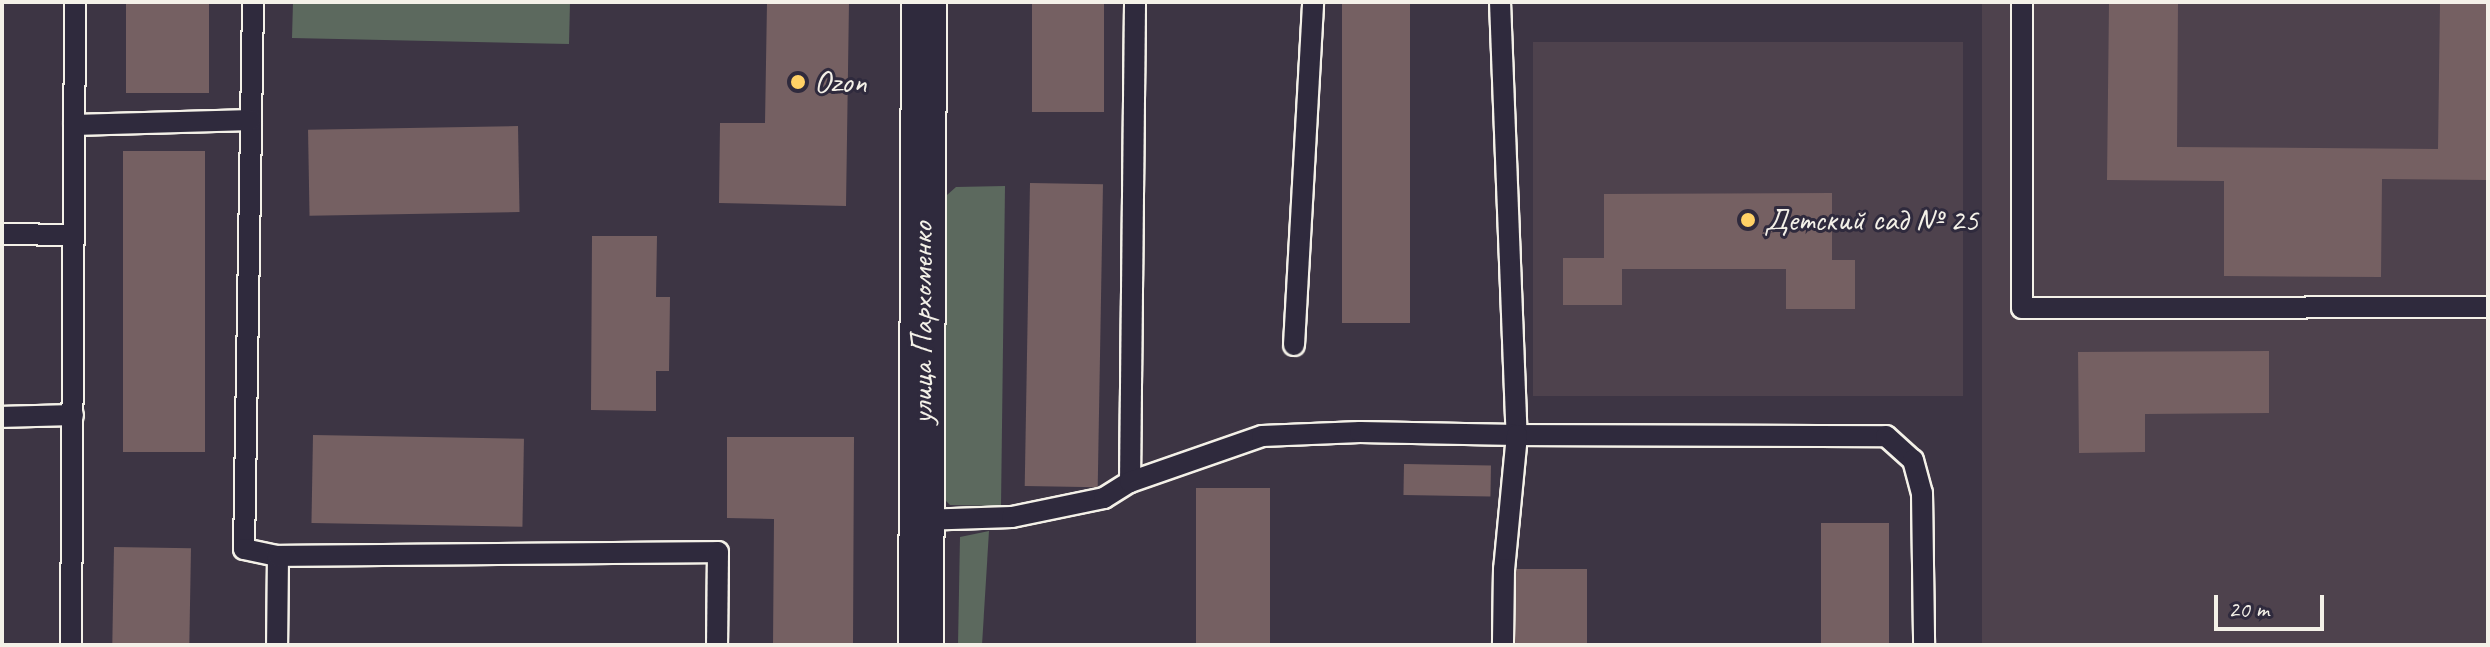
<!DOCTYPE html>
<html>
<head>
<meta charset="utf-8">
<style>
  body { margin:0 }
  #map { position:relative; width:2490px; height:647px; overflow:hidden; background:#3d3544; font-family:Caveat,sans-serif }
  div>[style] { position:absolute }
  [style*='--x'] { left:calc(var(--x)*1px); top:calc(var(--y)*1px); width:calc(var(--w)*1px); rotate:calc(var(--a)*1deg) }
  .built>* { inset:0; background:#4e424d; transform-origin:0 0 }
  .green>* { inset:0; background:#5c695e }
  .building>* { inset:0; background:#756062; transform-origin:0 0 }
  .roads { filter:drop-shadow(2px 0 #f4f1e8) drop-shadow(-2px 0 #f4f1e8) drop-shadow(0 2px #f4f1e8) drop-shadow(0 -2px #f4f1e8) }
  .lane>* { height:20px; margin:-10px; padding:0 10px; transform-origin:10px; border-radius:10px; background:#2f2a3d }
  .secondary>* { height:44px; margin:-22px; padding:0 22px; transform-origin:22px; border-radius:22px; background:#2f2a3d }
  .dots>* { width:22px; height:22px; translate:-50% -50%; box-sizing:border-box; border:4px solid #2f2a3d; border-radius:50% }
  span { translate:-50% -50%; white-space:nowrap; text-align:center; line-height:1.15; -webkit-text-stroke:6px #2f2a3d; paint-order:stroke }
  .poi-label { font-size:32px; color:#f4f1e8 }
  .left { translate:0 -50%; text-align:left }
  .street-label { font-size:32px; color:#f4f1e8 }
  .frame { position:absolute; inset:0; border:4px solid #f4f1e8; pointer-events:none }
  .scale { position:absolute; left:2214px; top:595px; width:110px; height:36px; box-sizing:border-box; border:4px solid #f4f1e8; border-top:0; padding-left:10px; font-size:24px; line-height:28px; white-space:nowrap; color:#f4f1e8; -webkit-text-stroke:6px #2f2a3d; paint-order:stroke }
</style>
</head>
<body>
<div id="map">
  <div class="built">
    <i style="left:1982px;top:2px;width:506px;height:643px"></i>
    <i style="left:1533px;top:42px;width:430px;height:354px"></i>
  </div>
  <div class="green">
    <i style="clip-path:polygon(293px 2px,570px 2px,569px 44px,292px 38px)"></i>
    <i style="clip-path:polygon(1005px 186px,1001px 506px,950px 505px,936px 491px,947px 195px,956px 187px)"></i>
    <i style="clip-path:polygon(989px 531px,982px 645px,958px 645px,960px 537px)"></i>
  </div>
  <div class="building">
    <i style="left:126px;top:2px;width:83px;height:91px"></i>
    <i style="clip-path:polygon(767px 2px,849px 2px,846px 206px,719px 203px,720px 123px,765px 123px)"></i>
    <i style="left:1032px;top:2px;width:72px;height:110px"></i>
    <i style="left:1342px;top:2px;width:68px;height:321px"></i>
    <i style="clip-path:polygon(2109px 2px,2178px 2px,2177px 147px,2438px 149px,2440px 2px,2488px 2px,2488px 180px,2382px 179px,2381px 277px,2224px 276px,2224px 181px,2107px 180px)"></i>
    <i style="left:518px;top:126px;width:86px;height:210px;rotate:89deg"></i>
    <i style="left:205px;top:151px;width:301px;height:82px;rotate:90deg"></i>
    <i style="left:1030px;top:183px;width:73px;height:303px;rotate:1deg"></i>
    <i style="clip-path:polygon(1832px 193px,1832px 260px,1855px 260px,1855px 309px,1786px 309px,1786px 269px,1622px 269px,1622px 305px,1563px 305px,1563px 258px,1604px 258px,1604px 194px)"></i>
    <i style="clip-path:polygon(592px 236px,657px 236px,656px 297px,670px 297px,669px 371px,656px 371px,656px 411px,591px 410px)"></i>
    <i style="clip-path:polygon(2269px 351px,2269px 413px,2145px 414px,2145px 452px,2079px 453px,2078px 352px)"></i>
    <i style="left:313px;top:435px;width:211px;height:88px;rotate:1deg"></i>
    <i style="clip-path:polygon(727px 437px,854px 437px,853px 645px,773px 645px,774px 519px,727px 518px)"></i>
    <i style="left:1404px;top:464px;width:87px;height:31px;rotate:1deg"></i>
    <i style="left:1196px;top:488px;width:74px;height:157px"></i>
    <i style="left:1821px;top:523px;width:68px;height:122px"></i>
    <i style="left:114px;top:547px;width:77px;height:98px;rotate:1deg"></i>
    <i style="left:1587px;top:569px;width:76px;height:72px;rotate:90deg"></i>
  </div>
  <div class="roads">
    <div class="lane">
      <i style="--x:253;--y:2;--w:547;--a:90.94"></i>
      <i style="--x:244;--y:549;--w:35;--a:12"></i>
      <i style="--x:278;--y:556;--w:89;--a:90.6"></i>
      <i style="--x:1500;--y:2;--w:433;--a:87.8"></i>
      <i style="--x:1517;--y:435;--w:369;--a:0.2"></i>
      <i style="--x:1886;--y:436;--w:36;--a:42"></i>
      <i style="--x:1913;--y:460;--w:34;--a:75"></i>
      <i style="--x:1922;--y:493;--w:152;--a:89.2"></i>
      <i style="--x:2022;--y:2;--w:306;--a:90"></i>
      <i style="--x:2022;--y:308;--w:466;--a:-0.1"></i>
      <i style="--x:74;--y:125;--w:177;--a:-1.6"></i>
      <i style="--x:2;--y:234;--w:72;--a:0.8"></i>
      <i style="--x:1294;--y:345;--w:344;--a:-86.8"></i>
      <i style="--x:2;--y:417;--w:71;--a:-1.6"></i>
      <i style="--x:1130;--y:482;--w:480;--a:-89.4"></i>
      <i style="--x:921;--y:520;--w:91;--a:-1.9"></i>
      <i style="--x:1012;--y:517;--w:94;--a:-11.7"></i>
      <i style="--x:1104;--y:498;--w:31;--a:-32"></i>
      <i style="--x:1130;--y:482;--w:140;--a:-19.2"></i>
      <i style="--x:1262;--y:436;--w:98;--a:-2.3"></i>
      <i style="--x:1360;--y:432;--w:157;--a:1.1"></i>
      <i style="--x:1517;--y:435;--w:135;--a:95.5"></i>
      <i style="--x:1504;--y:569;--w:76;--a:90.8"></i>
      <i style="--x:278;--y:556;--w:440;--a:-0.5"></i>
      <i style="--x:718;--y:552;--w:93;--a:90.6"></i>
      <i style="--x:71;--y:645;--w:643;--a:-89.64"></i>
    </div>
    <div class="secondary">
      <i style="--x:921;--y:645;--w:643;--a:-89.73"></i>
    </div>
  </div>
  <div class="dots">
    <i style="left:798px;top:82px;background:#ffd166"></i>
    <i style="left:1748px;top:220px;background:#ffd166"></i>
  </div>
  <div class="poi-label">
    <span class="left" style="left:814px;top:82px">Ozon</span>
    <span class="left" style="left:1764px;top:220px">Детский сад № 25</span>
  </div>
  <div class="street-label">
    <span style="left:922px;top:323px;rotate:-90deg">улица Пархоменко</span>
  </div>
  <div class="frame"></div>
  <div class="scale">20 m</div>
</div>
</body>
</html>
